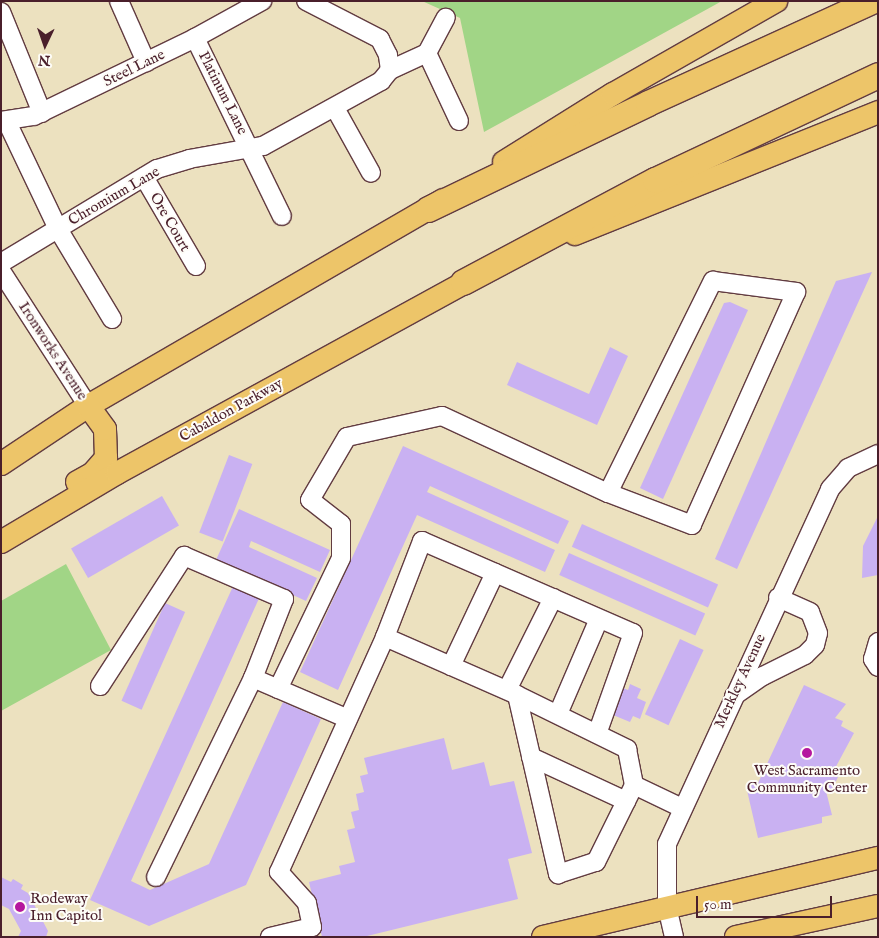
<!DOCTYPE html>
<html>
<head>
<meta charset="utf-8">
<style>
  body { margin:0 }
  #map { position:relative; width:879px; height:938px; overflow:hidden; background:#ece1bf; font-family:"IM FELL English",serif }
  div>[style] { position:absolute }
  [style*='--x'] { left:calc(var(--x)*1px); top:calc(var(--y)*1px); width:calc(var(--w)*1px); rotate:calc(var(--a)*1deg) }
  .green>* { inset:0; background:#a1d586 }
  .building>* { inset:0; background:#c9b1f2; transform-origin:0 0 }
  .roads { filter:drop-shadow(1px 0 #623c41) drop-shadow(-1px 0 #623c41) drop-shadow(0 1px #623c41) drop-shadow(0 -1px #623c41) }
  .minor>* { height:18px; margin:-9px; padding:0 9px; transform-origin:9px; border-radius:9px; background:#fff }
  .major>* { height:22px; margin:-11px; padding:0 11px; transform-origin:11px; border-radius:11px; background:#edc569 }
  .highway>* { height:25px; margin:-12.5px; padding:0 12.5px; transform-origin:12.5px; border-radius:12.5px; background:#edc569 }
  .dots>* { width:14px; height:14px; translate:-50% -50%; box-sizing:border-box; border:2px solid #fdfcf7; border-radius:50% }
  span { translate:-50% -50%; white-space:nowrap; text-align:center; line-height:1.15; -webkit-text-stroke:4px #fdfcf7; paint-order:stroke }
  .street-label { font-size:15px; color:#4a1f2b }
  .poi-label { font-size:15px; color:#4a1f2b }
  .left { translate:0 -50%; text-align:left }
  .frame { position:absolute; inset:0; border:2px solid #4a1f2b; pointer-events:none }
  .north { position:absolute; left:20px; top:20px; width:50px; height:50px; -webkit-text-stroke:4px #fdfcf7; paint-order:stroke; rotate:183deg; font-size:14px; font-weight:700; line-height:20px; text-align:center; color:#4a1f2b }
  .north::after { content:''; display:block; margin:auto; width:18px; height:22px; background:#4a1f2b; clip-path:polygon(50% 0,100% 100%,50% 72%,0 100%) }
  .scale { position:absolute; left:696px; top:896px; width:136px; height:22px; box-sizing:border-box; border:2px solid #4a1f2b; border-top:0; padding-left:6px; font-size:15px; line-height:18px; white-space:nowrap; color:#4a1f2b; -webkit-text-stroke:4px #fdfcf7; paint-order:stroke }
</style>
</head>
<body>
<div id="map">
  <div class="green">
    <i style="clip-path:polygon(422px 1px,722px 1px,484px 132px,460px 18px)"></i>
    <i style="clip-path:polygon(66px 564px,111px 650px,1px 711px,1px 601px)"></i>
  </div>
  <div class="building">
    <i style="clip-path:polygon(872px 272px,737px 569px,715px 559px,836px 281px)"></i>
    <i style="clip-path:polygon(730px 302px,748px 310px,663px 499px,640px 488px,724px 303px)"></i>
    <i style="clip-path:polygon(610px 347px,628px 356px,597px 425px,507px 385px,517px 362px,589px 394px)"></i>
    <i style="clip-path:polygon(403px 446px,569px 521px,558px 544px,430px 486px,427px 492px,555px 550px,545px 572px,417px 515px,338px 690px,300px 672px)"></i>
    <i style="left:229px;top:455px;width:25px;height:83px;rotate:21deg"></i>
    <i style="left:162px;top:496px;width:34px;height:105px;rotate:60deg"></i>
    <i style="clip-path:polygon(239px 509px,330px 550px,320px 572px,251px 541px,249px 547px,317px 578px,306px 601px,216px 560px)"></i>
    <i style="clip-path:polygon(878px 516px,878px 575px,862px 578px,863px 546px)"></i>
    <i style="left:582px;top:524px;width:149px;height:25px;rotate:24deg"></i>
    <i style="left:569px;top:553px;width:149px;height:24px;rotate:24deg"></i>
    <i style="clip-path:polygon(235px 582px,261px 594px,131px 881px,150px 890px,209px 864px,283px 702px,321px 719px,246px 885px,149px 926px,90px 900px)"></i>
    <i style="left:165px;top:603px;width:22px;height:107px;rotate:24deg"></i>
    <i style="left:680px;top:639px;width:26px;height:83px;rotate:25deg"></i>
    <i style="clip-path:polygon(630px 684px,641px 689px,637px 698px,646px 702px,640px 719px,633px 716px,630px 722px,613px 715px,617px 685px,628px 690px)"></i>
    <i style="clip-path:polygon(804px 685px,846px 704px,835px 718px,843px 721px,841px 726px,854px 733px,832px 774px,838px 777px,832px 790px,825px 787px,832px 815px,822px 817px,822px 823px,758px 838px,746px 786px,758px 783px)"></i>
    <i style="clip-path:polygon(444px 738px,452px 770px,484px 762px,490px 786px,514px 781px,532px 853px,508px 859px,518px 899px,363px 937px,322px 937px,309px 882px,341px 874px,339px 866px,355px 862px,347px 830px,355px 828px,351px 812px,359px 810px,356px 794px,364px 792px,360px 776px,368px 774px,364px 758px)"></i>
    <i style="clip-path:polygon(1px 877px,11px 882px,13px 879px,23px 885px,21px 889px,28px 893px,48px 931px,46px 937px,18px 937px,21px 931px,9px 909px,1px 905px)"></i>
  </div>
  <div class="roads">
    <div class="minor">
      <i style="--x:119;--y:1;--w:67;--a:66.1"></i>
      <i style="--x:1;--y:12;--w:109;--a:67.9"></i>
      <i style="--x:195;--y:38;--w:198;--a:64"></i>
      <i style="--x:427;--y:53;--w:75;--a:64.8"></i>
      <i style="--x:390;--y:70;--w:41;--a:-24.7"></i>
      <i style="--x:427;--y:53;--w:40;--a:-62"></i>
      <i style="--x:335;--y:108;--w:74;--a:61"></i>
      <i style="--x:1;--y:121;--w:33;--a:-9"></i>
      <i style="--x:34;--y:116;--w:179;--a:-25.8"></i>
      <i style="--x:195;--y:38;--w:77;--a:-28.9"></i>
      <i style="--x:7;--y:122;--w:119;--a:64.5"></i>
      <i style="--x:58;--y:229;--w:105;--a:59"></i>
      <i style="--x:144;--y:177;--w:103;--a:59.7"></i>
      <i style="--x:1;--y:263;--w:182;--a:-31.1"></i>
      <i style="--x:157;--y:169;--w:34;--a:-17"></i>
      <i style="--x:189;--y:159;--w:75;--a:-10"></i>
      <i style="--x:263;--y:146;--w:135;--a:-28.8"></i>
      <i style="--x:381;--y:81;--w:14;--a:-51"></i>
      <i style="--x:390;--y:70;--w:15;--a:-98"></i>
      <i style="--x:388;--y:55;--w:18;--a:-117"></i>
      <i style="--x:380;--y:39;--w:83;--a:-152.8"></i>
      <i style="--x:1;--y:271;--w:161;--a:57.2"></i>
      <i style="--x:713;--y:281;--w:84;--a:7.5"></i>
      <i style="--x:796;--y:292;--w:255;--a:114.1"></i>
      <i style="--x:692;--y:525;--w:90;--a:-159.1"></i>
      <i style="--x:608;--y:493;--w:237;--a:-63.7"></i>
      <i style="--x:385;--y:637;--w:103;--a:-68.9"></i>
      <i style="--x:422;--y:541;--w:230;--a:23.6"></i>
      <i style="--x:633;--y:633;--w:107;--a:109.6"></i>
      <i style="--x:878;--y:642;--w:18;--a:106"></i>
      <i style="--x:873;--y:659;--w:9;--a:58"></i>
      <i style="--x:451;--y:666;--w:103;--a:-64.7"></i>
      <i style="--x:100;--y:686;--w:155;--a:-57.1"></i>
      <i style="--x:184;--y:556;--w:109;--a:23.3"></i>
      <i style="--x:284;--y:599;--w:85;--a:111.4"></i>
      <i style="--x:278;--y:689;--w:145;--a:-64.3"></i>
      <i style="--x:341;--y:558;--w:34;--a:-90"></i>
      <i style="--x:341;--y:524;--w:39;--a:-142"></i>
      <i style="--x:310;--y:500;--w:73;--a:-59.6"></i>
      <i style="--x:347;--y:437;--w:97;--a:-12.5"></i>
      <i style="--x:442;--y:416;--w:183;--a:24.9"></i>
      <i style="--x:507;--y:690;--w:103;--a:-63.4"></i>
      <i style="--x:517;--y:695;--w:184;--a:77.1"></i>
      <i style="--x:558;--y:874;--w:40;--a:-18"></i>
      <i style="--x:596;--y:862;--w:86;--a:-63.7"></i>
      <i style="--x:634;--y:785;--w:53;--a:25.6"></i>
      <i style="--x:734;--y:696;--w:35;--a:-35"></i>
      <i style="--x:763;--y:676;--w:47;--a:-26.6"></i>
      <i style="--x:805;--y:655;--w:14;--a:-45"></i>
      <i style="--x:815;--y:645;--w:12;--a:-76"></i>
      <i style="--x:818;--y:633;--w:22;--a:-111"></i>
      <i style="--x:810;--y:612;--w:35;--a:-156"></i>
      <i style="--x:558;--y:714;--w:103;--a:-66.7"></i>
      <i style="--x:531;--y:757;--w:105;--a:24.9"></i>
      <i style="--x:156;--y:877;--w:221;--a:-64"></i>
      <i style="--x:253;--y:678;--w:103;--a:23.3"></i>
      <i style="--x:270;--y:937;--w:43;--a:-13.4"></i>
      <i style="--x:312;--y:927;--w:25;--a:-102"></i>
      <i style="--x:307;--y:903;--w:42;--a:-132.1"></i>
      <i style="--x:279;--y:872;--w:258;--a:-65.7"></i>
      <i style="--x:385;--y:637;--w:144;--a:23.7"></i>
      <i style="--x:517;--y:695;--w:123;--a:26.1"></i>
      <i style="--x:627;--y:749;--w:37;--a:79"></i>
      <i style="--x:674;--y:937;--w:32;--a:-103"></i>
      <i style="--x:667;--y:906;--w:62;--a:-90"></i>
      <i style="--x:667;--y:844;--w:391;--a:-65.3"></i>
      <i style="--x:830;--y:489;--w:28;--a:-49"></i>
      <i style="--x:848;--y:468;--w:33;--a:-25"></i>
    </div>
    <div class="major">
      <i style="--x:504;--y:162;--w:128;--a:-32"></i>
      <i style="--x:613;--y:94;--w:188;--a:-29.7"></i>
      <i style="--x:575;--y:234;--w:327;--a:-21.9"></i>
      <i style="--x:1;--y:464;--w:105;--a:-33.7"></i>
      <i style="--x:88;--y:406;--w:410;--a:-30.1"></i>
      <i style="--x:77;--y:482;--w:18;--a:-29"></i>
      <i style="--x:93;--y:473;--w:20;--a:-49"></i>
      <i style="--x:106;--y:458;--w:29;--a:-92"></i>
      <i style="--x:105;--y:429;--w:29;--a:-126"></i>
      <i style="--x:1;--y:542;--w:135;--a:-30.7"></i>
      <i style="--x:117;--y:473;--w:413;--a:-28.7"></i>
      <i style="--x:543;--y:937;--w:344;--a:-13.3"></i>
      <i style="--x:736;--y:937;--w:145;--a:-12.3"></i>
    </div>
    <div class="highway">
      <i style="--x:428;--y:209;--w:244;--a:-25.7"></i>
      <i style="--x:648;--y:103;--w:246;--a:-24.5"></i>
      <i style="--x:463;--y:282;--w:217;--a:-28"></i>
      <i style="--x:655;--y:180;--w:246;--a:-25.2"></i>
    </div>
  </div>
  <div class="dots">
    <i style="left:807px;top:753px;background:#b5179e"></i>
    <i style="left:20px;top:907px;background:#b5179e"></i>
  </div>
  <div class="street-label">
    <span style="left:134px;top:68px;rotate:-26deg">Steel Lane</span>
    <span style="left:223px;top:93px;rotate:63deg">Platinum Lane</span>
    <span style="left:114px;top:196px;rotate:-30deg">Chromium Lane</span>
    <span style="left:170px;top:222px;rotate:60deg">Ore Court</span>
    <span style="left:53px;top:351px;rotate:57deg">Ironworks Avenue</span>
    <span style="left:231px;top:410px;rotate:-29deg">Cabaldon Parkway</span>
    <span style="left:740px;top:681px;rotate:-65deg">Merkley Avenue</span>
  </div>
  <div class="poi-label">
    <span style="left:807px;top:779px">West Sacramento<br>Community Center</span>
    <span class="left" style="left:30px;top:907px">Rodeway<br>Inn Capitol</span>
  </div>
  <div class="frame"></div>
  <div class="north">N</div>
  <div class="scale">50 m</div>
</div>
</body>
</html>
